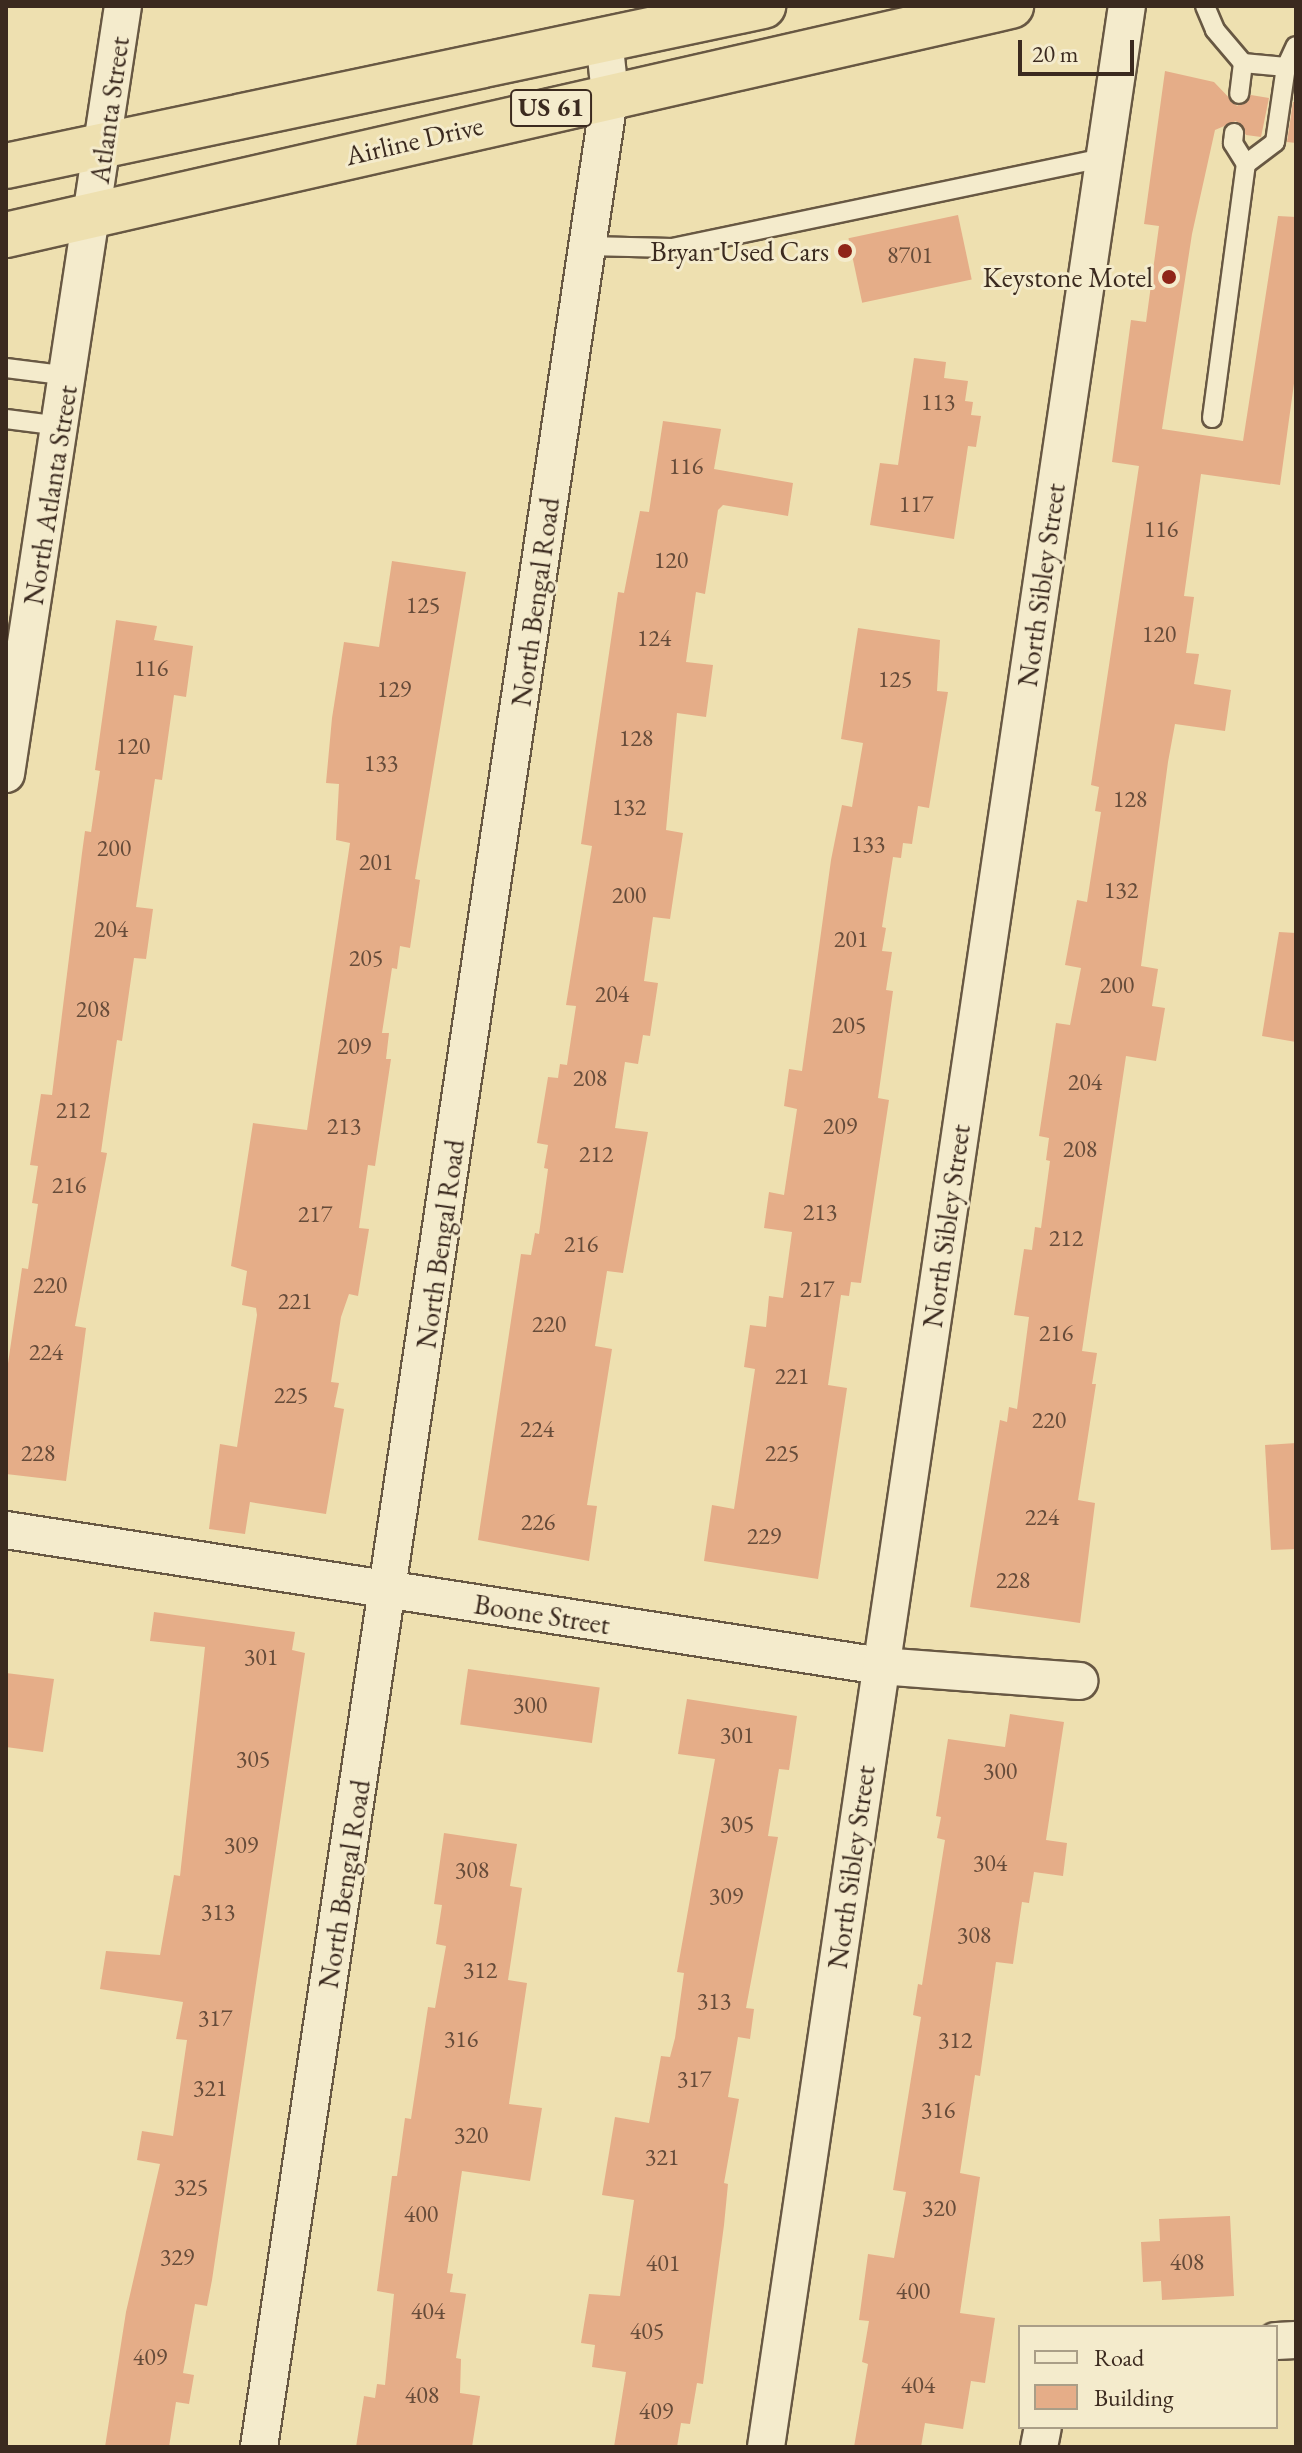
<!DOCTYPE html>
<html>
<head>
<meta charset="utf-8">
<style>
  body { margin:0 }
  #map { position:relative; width:1302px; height:2453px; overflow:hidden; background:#eee0b0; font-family:"EB Garamond",serif }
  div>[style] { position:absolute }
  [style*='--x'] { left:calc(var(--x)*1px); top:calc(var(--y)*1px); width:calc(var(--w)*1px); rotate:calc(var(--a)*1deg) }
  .building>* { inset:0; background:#e5ad88; transform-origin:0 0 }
  .roads { filter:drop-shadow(2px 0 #685843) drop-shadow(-2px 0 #685843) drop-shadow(0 2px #685843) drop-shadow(0 -2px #685843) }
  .lane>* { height:18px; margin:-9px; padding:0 9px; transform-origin:9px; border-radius:9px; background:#f4ebcc }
  .street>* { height:36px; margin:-18px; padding:0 18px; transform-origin:18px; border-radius:18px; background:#f4ebcc }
  .highway>* { height:44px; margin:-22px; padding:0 22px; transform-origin:22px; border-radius:22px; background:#eee0b0 }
  .dots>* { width:22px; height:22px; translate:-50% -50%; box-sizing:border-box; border:4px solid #f4ebcc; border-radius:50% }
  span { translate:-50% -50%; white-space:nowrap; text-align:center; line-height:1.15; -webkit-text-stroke:6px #f4ebcc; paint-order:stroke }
  .number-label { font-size:24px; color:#664b39 }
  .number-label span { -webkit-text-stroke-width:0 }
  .shield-label span { padding:2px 6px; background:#f4ebcc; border:2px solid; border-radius:6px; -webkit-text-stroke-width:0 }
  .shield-label { font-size:26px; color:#3b2a1f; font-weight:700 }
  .street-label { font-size:28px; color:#3b2a1f }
  .poi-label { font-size:28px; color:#3b2a1f }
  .right { translate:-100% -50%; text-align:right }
  .frame { position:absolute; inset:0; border:8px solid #3b2a1f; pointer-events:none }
  .legend { position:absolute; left:1018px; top:2325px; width:260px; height:104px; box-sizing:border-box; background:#f4ebcc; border:2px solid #aa9e87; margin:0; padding:10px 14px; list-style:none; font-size:24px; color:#3b2a1f }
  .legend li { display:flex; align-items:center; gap:16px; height:40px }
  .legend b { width:40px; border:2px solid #aa9e87 }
  .scale { position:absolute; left:1018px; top:40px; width:116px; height:36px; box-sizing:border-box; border:4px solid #3b2a1f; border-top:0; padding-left:10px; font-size:24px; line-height:28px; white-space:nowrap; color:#3b2a1f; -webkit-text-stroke:6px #f4ebcc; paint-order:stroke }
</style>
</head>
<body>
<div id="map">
  <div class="building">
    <i style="clip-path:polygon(1165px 71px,1214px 82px,1237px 106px,1251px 95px,1269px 98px,1261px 137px,1246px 135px,1236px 121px,1215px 130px,1192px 234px,1162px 429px,1243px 441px,1278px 216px,1296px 217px,1296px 369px,1280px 485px,1201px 474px,1184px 596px,1194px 597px,1186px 653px,1199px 654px,1194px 684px,1231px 690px,1225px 731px,1175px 724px,1168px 762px,1141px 966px,1158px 969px,1152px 1006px,1165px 1008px,1156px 1061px,1126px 1056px,1082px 1351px,1097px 1353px,1092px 1384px,1096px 1384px,1078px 1500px,1095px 1503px,1080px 1623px,970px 1607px,1000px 1420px,1007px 1422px,1009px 1407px,1017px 1409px,1029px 1317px,1014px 1315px,1024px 1249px,1032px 1250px,1035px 1227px,1041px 1228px,1050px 1161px,1046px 1160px,1049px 1138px,1039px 1136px,1056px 1023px,1070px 1025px,1081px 968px,1065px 965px,1077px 900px,1087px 902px,1101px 812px,1095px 811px,1099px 787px,1091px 785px,1139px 466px,1112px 462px,1131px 320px,1146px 322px,1159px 226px,1144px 224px)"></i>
    <i style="clip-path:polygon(1293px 102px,1296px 102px,1296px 143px,1287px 142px)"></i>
    <i style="left:958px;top:215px;width:66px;height:112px;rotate:78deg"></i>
    <i style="clip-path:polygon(914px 358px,946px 362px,944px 378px,968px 381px,965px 401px,973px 402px,971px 415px,981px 416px,976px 447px,968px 446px,954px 539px,870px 525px,880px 463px,898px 465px)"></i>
    <i style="clip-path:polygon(663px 421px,721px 429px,714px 469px,793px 483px,788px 516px,723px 505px,718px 510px,705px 594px,696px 592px,686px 662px,713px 665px,706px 717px,677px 713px,666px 830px,683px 833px,670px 919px,653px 917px,644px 981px,658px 983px,650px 1036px,643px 1035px,638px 1064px,625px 1062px,615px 1128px,648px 1132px,623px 1273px,607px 1271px,595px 1346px,612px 1349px,587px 1505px,597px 1506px,589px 1561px,478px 1540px,521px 1254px,531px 1255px,535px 1233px,539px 1234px,548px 1169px,544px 1168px,548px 1145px,537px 1143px,548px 1077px,558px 1078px,560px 1064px,567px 1065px,576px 1006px,566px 1005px,592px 846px,581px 844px,618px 592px,624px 593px,640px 511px,649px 512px)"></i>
    <i style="clip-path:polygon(392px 561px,466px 572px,415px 879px,420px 880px,410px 948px,400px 946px,397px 969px,392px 968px,382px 1033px,389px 1033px,386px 1059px,391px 1059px,375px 1166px,368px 1165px,359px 1228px,369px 1229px,358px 1296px,349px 1294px,341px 1317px,331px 1382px,339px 1383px,334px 1407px,344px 1409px,326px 1514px,250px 1502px,245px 1534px,209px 1529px,220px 1444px,237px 1447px,257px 1315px,256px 1308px,242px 1305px,247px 1271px,231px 1266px,253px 1123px,307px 1130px,350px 843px,336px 840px,339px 784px,326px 783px,332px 718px,344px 642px,379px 647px)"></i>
    <i style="clip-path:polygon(116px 620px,157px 626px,154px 640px,193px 646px,186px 697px,174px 695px,162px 780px,155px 779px,136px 907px,153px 909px,146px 959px,134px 958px,122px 1041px,117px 1040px,101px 1152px,107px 1153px,75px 1326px,86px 1328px,66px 1481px,6px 1474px,6px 1377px,22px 1268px,28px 1269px,38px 1204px,32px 1203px,38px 1166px,30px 1165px,41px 1094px,52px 1095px,82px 853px,85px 831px,91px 832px,100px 771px,95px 770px)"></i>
    <i style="clip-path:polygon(858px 628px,940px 640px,937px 691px,948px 692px,929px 808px,918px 806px,912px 844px,903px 843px,901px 858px,893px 857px,882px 927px,886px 928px,882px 951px,892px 952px,886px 990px,893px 991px,878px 1098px,889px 1100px,861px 1283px,851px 1282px,849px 1296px,841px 1295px,828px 1385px,847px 1388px,818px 1579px,704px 1561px,712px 1505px,734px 1509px,755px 1369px,744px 1367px,750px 1325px,766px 1327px,769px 1296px,783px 1298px,792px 1232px,764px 1228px,769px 1192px,784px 1195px,797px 1109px,784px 1106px,789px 1069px,802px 1071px,831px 860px,842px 805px,852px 807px,863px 743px,841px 739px)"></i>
    <i style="clip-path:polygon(1279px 932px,1296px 933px,1296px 1042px,1262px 1036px)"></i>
    <i style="clip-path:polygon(1296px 1443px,1296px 1549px,1271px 1550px,1265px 1445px)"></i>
    <i style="clip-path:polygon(154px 1612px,295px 1632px,292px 1650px,305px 1653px,212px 2280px,207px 2306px,195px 2304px,183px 2373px,194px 2375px,189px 2404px,176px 2402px,169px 2447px,105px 2447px,126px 2312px,160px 2164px,137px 2160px,142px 2131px,173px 2136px,187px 2040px,176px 2039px,183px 2002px,100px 1989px,106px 1951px,160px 1955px,174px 1875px,180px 1876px,205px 1647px,150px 1641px)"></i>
    <i style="left:468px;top:1669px;width:133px;height:56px;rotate:8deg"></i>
    <i style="clip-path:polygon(6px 1673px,54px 1679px,43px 1752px,6px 1747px)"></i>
    <i style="clip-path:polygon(687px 1699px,797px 1716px,789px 1770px,779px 1769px,768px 1836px,778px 1837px,746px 2008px,754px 2009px,750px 2039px,738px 2037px,728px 2097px,739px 2099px,724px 2183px,728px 2184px,724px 2225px,703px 2384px,697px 2383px,690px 2424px,681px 2423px,677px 2447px,614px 2447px,626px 2372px,592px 2367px,595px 2345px,581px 2343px,589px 2294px,620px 2296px,634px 2200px,602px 2195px,615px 2117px,649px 2123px,661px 2056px,670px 2057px,675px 2038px,684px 1973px,677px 1972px,715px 1759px,678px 1754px)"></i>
    <i style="clip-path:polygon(1010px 1714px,1064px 1722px,1046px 1840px,1067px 1843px,1063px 1876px,1034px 1872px,1029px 1903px,1022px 1902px,1013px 1964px,996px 1962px,980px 2076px,975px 2075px,960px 2173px,980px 2177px,960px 2313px,995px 2318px,985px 2383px,971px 2381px,963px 2429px,925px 2423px,921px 2447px,854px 2447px,868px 2364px,862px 2362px,869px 2321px,859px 2320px,868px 2254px,894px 2258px,906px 2192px,893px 2190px,921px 2017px,913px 2015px,918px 1984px,922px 1985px,945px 1840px,937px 1838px,941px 1817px,936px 1816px,948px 1739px,1005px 1747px)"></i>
    <i style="clip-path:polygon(444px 1833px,517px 1844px,510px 1886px,522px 1888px,508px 1980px,527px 1983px,509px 2104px,542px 2108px,530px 2181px,462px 2171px,447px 2273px,453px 2274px,450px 2292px,466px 2294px,456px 2358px,461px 2359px,460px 2393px,480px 2396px,472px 2447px,356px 2447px,364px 2396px,375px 2398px,377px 2384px,385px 2385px,394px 2294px,377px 2291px,392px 2176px,397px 2176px,405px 2118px,411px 2119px,428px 2007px,435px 2008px,446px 1946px,436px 1944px,442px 1905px,434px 1904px)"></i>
    <i style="clip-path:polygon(1230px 2216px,1234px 2296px,1162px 2300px,1161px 2281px,1143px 2282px,1141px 2242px,1160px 2241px,1159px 2219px)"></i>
  </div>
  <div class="roads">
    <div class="lane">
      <i style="--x:1205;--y:6;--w:26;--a:67"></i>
      <i style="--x:1215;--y:30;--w:43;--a:49.7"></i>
      <i style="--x:1243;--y:63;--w:31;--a:97"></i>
      <i style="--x:1243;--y:63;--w:43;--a:5.3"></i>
      <i style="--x:1246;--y:164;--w:36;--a:-37"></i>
      <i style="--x:1275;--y:142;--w:76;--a:-81.7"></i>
      <i style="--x:1286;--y:67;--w:23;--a:-65"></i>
      <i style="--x:587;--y:246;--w:85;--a:1.3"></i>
      <i style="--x:672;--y:248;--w:441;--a:-11.8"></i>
      <i style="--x:6;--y:368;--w:64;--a:7.2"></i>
      <i style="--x:1212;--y:418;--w:256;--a:-82.4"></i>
      <i style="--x:1246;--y:164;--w:25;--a:-122"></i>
      <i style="--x:1233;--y:143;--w:10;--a:-84"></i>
      <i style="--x:6;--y:419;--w:55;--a:7.3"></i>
    </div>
    <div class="street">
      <i style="--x:6;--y:774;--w:777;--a:-81.34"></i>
      <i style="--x:6;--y:1530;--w:885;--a:8.84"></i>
      <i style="--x:880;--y:1666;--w:200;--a:4.3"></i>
      <i style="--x:1276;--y:2341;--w:20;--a:-3"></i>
      <i style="--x:259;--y:2447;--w:2379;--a:-81.52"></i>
      <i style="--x:610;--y:94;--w:55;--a:-96.2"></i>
      <i style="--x:766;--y:2447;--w:2468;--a:-81.59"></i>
      <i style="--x:1039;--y:2447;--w:20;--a:-79"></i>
    </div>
    <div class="highway">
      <i style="--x:6;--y:166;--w:774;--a:-11.93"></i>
      <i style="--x:6;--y:235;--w:1031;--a:-12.84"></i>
    </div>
  </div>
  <div class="dots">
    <i style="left:845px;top:251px;background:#8f2418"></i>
    <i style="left:1169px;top:277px;background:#8f2418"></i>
  </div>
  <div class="number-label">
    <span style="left:910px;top:255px">8701</span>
    <span style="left:938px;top:402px">113</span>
    <span style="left:686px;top:466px">116</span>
    <span style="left:916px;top:504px">117</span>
    <span style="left:1161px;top:529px">116</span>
    <span style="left:671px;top:560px">120</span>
    <span style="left:423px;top:605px">125</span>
    <span style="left:1159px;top:634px">120</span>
    <span style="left:654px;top:638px">124</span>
    <span style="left:151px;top:668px">116</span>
    <span style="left:895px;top:679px">125</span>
    <span style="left:394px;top:689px">129</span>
    <span style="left:636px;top:738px">128</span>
    <span style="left:133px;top:746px">120</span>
    <span style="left:381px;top:763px">133</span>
    <span style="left:1130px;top:799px">128</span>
    <span style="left:629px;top:807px">132</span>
    <span style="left:868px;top:844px">133</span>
    <span style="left:114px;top:848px">200</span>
    <span style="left:376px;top:862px">201</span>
    <span style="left:1121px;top:890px">132</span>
    <span style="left:629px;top:895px">200</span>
    <span style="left:111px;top:929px">204</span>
    <span style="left:851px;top:939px">201</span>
    <span style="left:366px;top:958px">205</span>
    <span style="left:1117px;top:985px">200</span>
    <span style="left:612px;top:994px">204</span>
    <span style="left:93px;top:1009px">208</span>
    <span style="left:849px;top:1025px">205</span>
    <span style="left:354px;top:1046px">209</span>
    <span style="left:590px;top:1078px">208</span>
    <span style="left:1085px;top:1082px">204</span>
    <span style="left:73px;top:1110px">212</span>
    <span style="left:344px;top:1126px">213</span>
    <span style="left:840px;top:1126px">209</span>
    <span style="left:1080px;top:1149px">208</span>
    <span style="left:596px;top:1154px">212</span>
    <span style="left:69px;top:1185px">216</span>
    <span style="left:820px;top:1212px">213</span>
    <span style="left:315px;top:1214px">217</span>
    <span style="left:1066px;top:1238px">212</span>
    <span style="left:581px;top:1244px">216</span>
    <span style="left:50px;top:1285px">220</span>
    <span style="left:817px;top:1289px">217</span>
    <span style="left:295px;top:1301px">221</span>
    <span style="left:549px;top:1324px">220</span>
    <span style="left:1056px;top:1333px">216</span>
    <span style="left:46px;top:1352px">224</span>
    <span style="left:792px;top:1376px">221</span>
    <span style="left:291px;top:1395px">225</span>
    <span style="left:1049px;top:1420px">220</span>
    <span style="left:537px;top:1429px">224</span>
    <span style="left:38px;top:1453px">228</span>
    <span style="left:782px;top:1453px">225</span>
    <span style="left:1042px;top:1517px">224</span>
    <span style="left:538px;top:1522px">226</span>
    <span style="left:764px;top:1536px">229</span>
    <span style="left:1013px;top:1580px">228</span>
    <span style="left:261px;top:1657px">301</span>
    <span style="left:530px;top:1705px">300</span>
    <span style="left:737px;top:1735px">301</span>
    <span style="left:253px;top:1759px">305</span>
    <span style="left:1000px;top:1771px">300</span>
    <span style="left:737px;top:1824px">305</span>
    <span style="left:241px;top:1845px">309</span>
    <span style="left:990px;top:1863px">304</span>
    <span style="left:472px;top:1870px">308</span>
    <span style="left:726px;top:1896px">309</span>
    <span style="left:218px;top:1912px">313</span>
    <span style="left:974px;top:1935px">308</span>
    <span style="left:480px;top:1970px">312</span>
    <span style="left:714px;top:2001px">313</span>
    <span style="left:215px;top:2018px">317</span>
    <span style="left:461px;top:2039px">316</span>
    <span style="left:955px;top:2040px">312</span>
    <span style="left:694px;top:2079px">317</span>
    <span style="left:210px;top:2088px">321</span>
    <span style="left:938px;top:2110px">316</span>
    <span style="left:471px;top:2135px">320</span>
    <span style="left:662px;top:2157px">321</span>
    <span style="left:191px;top:2187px">325</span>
    <span style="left:939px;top:2208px">320</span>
    <span style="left:421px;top:2214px">400</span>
    <span style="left:177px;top:2257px">329</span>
    <span style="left:1187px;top:2262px">408</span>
    <span style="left:663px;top:2263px">401</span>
    <span style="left:913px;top:2291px">400</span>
    <span style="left:428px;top:2311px">404</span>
    <span style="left:647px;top:2331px">405</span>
    <span style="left:150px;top:2357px">409</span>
    <span style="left:918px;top:2385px">404</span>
    <span style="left:422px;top:2395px">408</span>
    <span style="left:656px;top:2411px">409</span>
  </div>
  <div class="shield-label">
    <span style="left:551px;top:108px">US 61</span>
  </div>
  <div class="street-label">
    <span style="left:109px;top:110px;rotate:-82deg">Atlanta Street</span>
    <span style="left:414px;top:140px;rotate:-13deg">Airline Drive</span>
    <span style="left:50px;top:495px;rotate:-81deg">North Atlanta Street</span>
    <span style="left:1041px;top:585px;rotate:-82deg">North Sibley Street</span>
    <span style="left:535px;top:602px;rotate:-82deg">North Bengal Road</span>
    <span style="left:946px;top:1226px;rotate:-82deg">North Sibley Street</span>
    <span style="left:440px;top:1244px;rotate:-82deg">North Bengal Road</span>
    <span style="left:542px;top:1614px;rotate:9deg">Boone Street</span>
    <span style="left:851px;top:1867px;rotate:-82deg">North Sibley Street</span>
    <span style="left:344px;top:1884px;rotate:-81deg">North Bengal Road</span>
  </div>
  <div class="poi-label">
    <span class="right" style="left:829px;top:251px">Bryan Used Cars</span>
    <span class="right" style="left:1153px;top:277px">Keystone Motel</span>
  </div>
  <div class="frame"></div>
  <ul class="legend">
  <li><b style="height:10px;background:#f4ebcc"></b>Road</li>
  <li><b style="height:22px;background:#e5ad88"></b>Building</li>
  </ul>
  <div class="scale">20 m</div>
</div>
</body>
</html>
